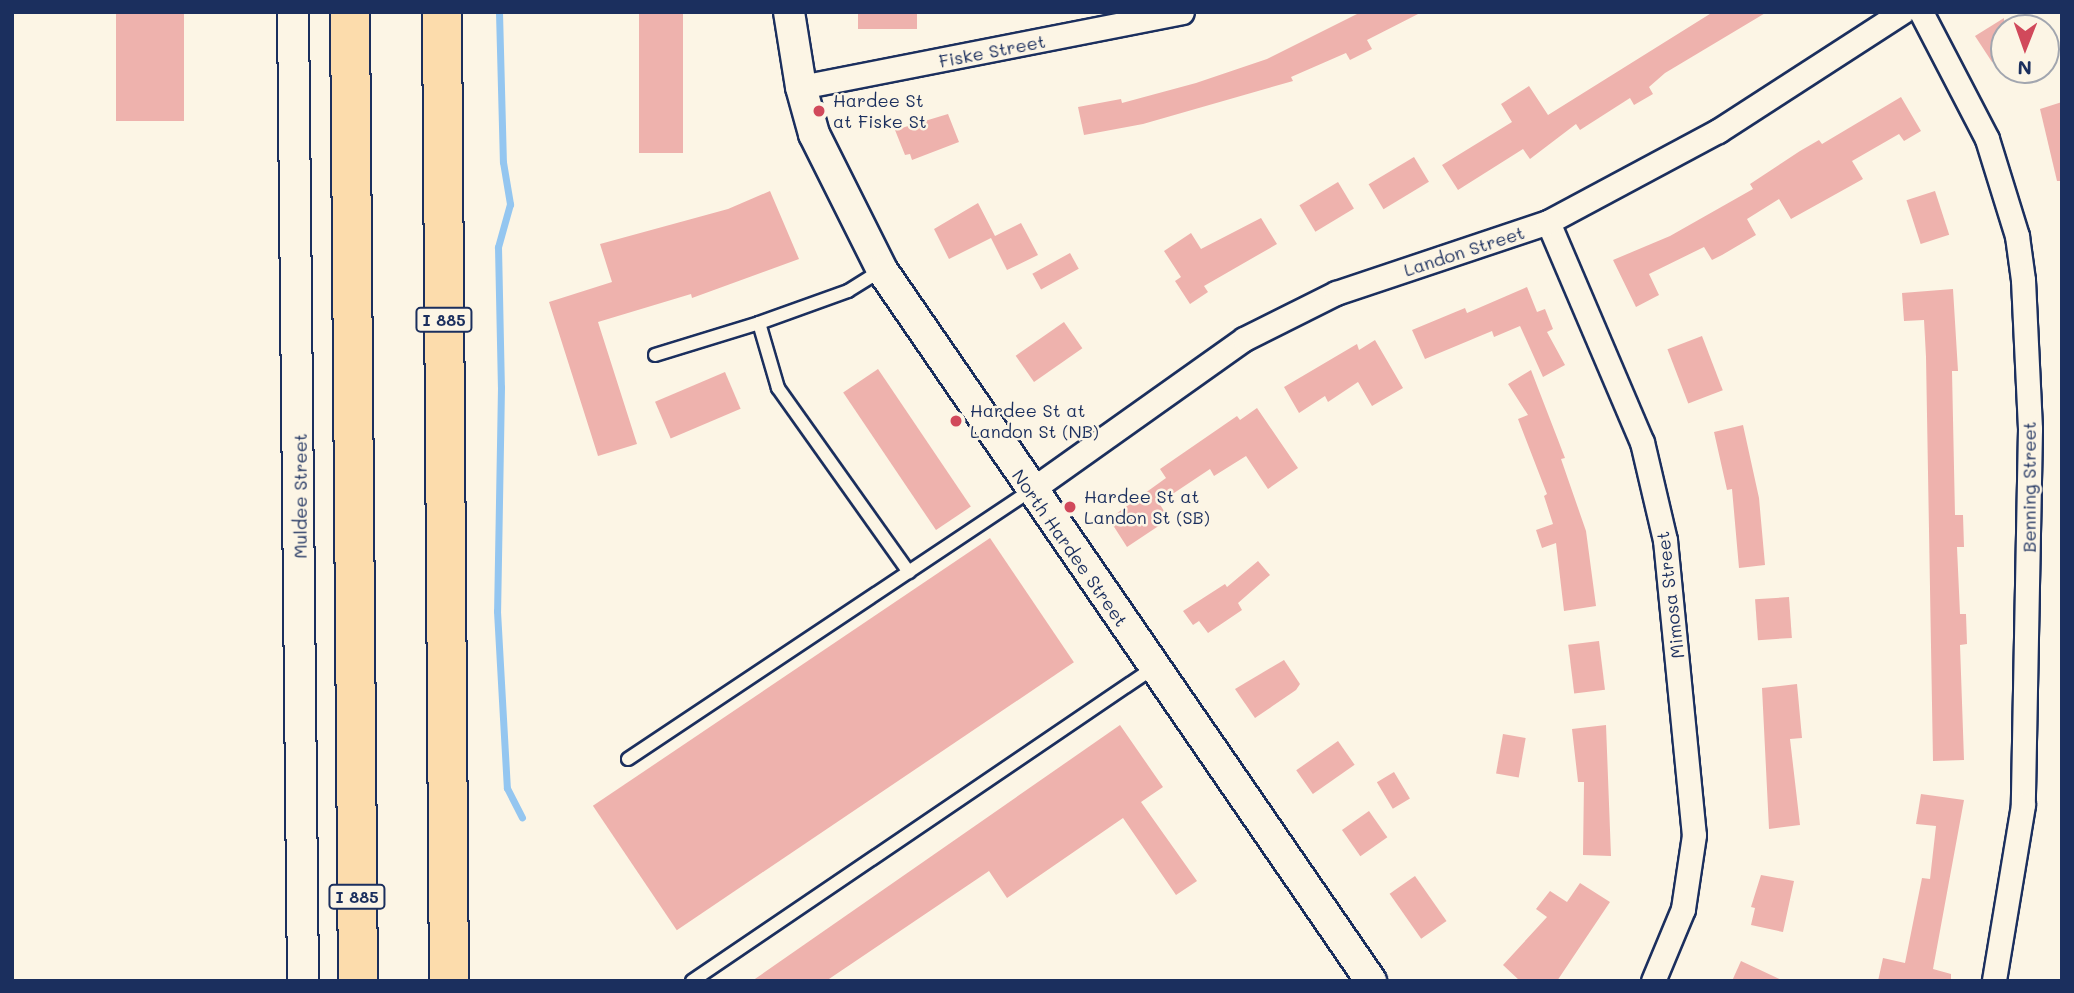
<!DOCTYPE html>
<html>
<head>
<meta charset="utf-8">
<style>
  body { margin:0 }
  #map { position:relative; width:2074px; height:993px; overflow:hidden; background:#fcf5e5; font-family:Mali,sans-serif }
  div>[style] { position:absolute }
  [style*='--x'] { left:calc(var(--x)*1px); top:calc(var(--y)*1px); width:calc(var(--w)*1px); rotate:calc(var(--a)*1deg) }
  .stream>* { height:7px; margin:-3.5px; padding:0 3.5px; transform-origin:3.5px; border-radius:3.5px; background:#94c6f0 }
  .building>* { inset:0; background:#eeb2ad; transform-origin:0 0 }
  .roads { filter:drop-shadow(2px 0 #1b2f5e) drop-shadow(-2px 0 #1b2f5e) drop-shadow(0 2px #1b2f5e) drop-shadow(0 -2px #1b2f5e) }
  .service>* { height:12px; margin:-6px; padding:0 6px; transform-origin:6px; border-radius:6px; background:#fcf5e5 }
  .minor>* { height:23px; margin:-11.5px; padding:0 11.5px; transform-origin:11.5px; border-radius:11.5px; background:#fcf5e5 }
  .tertiary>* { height:30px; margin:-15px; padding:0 15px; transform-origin:15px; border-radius:15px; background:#fcf5e5 }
  .motorway>* { height:38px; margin:-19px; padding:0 19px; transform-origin:19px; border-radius:19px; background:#fcdcac }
  .dots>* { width:19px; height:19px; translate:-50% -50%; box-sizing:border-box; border:4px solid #fcf5e5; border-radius:50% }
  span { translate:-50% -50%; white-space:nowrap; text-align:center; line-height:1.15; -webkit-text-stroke:5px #fcf5e5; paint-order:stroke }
  .shield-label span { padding:2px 5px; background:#fcf5e5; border:2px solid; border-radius:5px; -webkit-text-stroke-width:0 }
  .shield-label { font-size:16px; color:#1b2f5e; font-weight:700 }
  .street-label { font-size:18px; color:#1b2f5e }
  .poi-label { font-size:18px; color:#1b2f5e }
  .left { translate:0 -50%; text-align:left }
  .frame { position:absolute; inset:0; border:14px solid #1b2f5e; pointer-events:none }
  .north { position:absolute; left:1990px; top:14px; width:70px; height:70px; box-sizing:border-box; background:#fcf5e5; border:2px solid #a2a6af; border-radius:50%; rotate:181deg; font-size:19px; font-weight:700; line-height:28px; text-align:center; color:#1b2f5e }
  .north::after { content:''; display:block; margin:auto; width:24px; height:32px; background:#d1495b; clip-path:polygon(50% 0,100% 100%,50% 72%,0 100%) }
</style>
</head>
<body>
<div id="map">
  <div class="stream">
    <i style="--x:499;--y:12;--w:150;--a:88.5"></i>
    <i style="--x:503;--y:162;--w:43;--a:80.5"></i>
    <i style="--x:510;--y:204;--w:45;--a:105.6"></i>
    <i style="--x:498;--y:247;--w:140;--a:88.8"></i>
    <i style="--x:501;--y:387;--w:224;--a:91"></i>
    <i style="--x:497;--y:611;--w:177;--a:86.8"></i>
    <i style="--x:507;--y:788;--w:33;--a:63"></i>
  </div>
  <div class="building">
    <i style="left:116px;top:12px;width:68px;height:109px"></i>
    <i style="left:639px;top:12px;width:44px;height:141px"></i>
    <i style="left:858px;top:12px;width:59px;height:17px"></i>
    <i style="clip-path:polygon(1361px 12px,1422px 12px,1367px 40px,1372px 49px,1350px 60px,1346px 53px,1291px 77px,1293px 81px,1143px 124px,1084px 135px,1078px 107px,1121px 99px,1122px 103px,1196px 83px,1267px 59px)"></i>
    <i style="clip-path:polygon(1713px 12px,1767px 12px,1665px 73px,1649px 87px,1653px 94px,1634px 105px,1630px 98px,1580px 130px,1576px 124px,1530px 159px,1523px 149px,1458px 190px,1442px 165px,1512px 122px,1501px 104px,1529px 86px,1548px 115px)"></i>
    <i style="clip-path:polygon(2004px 18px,2004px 55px,1992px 62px,1975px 36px)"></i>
    <i style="clip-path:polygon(1901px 97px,1921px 131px,1904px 141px,1899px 134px,1852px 161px,1863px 179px,1791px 219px,1779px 199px,1747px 219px,1756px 235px,1722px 255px,1712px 260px,1704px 247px,1649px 274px,1659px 295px,1636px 307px,1613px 260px,1670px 236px,1753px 189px,1750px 184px,1800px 151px,1819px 140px,1822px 144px)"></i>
    <i style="clip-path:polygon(2062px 102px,2062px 181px,2057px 181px,2040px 109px)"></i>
    <i style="clip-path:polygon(948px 114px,959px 142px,912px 160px,910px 154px,905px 155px,895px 130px)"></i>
    <i style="left:1414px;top:157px;width:29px;height:53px;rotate:59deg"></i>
    <i style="left:1338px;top:182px;width:31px;height:45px;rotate:59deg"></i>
    <i style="clip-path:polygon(770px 191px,799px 259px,692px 298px,691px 294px,598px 322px,637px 444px,598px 456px,549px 302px,612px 282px,600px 244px,728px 209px)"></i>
    <i style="left:1935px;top:191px;width:46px;height:30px;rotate:72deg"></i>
    <i style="clip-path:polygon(978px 203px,995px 236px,1021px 223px,1038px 255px,1007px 270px,991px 238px,949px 259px,934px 229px)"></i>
    <i style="clip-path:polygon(1261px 218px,1277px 244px,1204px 286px,1208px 292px,1190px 304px,1175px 281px,1181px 277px,1164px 251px,1191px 233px,1201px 249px)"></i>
    <i style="left:1070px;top:253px;width:18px;height:43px;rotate:61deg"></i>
    <i style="clip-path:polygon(1527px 287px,1537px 312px,1545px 309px,1553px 329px,1547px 332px,1565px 365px,1543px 377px,1520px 326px,1494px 337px,1492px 331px,1425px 359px,1412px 330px,1465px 308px,1467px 313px)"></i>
    <i style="clip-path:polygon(1953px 289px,1958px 371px,1952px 371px,1955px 515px,1963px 515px,1964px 547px,1957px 547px,1960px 614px,1966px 614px,1967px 644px,1960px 645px,1964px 760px,1933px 761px,1926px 357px,1924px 320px,1904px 321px,1902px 293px)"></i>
    <i style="left:1064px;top:322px;width:32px;height:59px;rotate:55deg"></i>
    <i style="left:1702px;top:336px;width:58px;height:37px;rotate:69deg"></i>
    <i style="clip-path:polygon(1375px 340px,1403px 388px,1372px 406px,1358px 382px,1328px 402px,1325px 396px,1299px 413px,1284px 387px,1357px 344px,1359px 350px)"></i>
    <i style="left:878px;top:369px;width:166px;height:42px;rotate:56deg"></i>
    <i style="clip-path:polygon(1531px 370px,1565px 458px,1561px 459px,1586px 531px,1596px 606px,1564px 611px,1556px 543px,1542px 548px,1536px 530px,1553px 524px,1544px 496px,1547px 494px,1518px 419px,1528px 415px,1508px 384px)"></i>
    <i style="left:725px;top:372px;width:40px;height:76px;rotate:67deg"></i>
    <i style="clip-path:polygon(1257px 408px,1298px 468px,1268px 489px,1246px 456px,1214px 476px,1210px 469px,1159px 503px,1169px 519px,1127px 547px,1109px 519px,1166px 478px,1160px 469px,1237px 416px,1240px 420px)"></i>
    <i style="clip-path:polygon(1743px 425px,1759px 498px,1765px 565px,1739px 568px,1732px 489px,1727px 490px,1714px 432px)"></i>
    <i style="left:990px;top:538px;width:150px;height:479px;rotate:56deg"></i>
    <i style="clip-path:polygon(1258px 561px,1270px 575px,1238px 603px,1242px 610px,1208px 633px,1199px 621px,1193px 625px,1183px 611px,1225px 584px,1227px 587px)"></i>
    <i style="left:1789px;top:597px;width:41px;height:34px;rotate:86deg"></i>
    <i style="left:1599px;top:641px;width:49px;height:31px;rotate:83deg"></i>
    <i style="clip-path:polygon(1284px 660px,1300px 684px,1296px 690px,1255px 718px,1235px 689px)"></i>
    <i style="clip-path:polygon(1797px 684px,1802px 738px,1790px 739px,1800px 825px,1769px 829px,1762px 688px)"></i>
    <i style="clip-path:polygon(1120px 725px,1163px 787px,1141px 802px,1197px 881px,1176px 895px,1123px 818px,1007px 898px,989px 871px,826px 981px,752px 981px)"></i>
    <i style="clip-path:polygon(1606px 725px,1611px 856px,1583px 855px,1584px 782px,1578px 782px,1572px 729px)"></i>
    <i style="left:1503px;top:734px;width:23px;height:40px;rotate:10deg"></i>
    <i style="left:1338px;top:741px;width:29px;height:51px;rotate:55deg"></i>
    <i style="left:1394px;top:772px;width:31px;height:20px;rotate:59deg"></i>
    <i style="clip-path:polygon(1921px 794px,1964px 800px,1933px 969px,1951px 974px,1951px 981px,1878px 981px,1883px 958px,1905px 963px,1922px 878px,1930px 879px,1936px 826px,1916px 824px)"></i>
    <i style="left:1369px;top:811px;width:32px;height:33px;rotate:55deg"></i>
    <i style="clip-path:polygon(1761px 875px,1794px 881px,1783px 932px,1751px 925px,1755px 908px,1751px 907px)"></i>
    <i style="left:1415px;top:876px;width:55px;height:31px;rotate:55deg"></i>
    <i style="clip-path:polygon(1580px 883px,1610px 902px,1557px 981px,1520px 981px,1503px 965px,1547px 917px,1536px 909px,1550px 891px,1567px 902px)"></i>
    <i style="clip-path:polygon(1741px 961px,1784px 981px,1732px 981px)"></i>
  </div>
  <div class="roads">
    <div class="service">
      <i style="--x:759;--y:323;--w:95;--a:-19.8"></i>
      <i style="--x:848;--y:291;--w:40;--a:-32"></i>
      <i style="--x:655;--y:355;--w:109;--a:-17.1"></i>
      <i style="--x:759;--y:323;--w:68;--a:73.7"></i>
      <i style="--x:778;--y:388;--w:226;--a:54.6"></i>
      <i style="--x:628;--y:759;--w:483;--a:-33.7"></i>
      <i style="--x:692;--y:981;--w:557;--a:-34.17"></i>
    </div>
    <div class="minor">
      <i style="--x:1921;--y:12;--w:143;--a:62.5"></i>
      <i style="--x:1987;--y:139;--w:102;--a:72.8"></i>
      <i style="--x:2017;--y:236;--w:44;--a:82.2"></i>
      <i style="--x:2023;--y:280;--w:149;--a:87.3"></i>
      <i style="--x:2030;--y:429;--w:376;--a:91.1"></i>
      <i style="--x:2023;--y:805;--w:178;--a:99.4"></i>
      <i style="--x:801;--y:87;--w:388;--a:-11.1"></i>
      <i style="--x:1548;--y:222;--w:239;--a:66.9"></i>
      <i style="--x:1642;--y:442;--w:101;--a:76.8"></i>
      <i style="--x:1665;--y:540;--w:296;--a:84.4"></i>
      <i style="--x:1694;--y:835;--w:75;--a:98.5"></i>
      <i style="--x:1683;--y:909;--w:78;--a:112.6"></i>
      <i style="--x:1030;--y:491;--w:262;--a:-35.4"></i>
      <i style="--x:1244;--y:339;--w:103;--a:-26.6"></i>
      <i style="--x:1336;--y:293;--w:224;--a:-18.5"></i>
      <i style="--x:1548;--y:222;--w:193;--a:-28.2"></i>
      <i style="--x:1718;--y:131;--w:219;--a:-32.9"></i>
    </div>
    <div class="tertiary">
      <i style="--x:293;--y:12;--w:969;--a:89.41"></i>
      <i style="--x:789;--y:12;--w:76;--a:80.9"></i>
      <i style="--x:801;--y:87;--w:49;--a:74.5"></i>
      <i style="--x:814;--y:134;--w:152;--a:63.4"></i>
      <i style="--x:882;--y:270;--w:863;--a:55.48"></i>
    </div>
    <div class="motorway">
      <i style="--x:350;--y:12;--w:969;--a:89.53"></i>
      <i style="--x:442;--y:12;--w:969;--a:89.59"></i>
    </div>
  </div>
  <div class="dots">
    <i style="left:819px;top:111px;background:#d1495b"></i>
    <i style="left:956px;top:421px;background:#d1495b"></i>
    <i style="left:1070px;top:507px;background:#d1495b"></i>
  </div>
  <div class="shield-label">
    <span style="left:444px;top:320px">I 885</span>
    <span style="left:357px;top:897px">I 885</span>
  </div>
  <div class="street-label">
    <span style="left:992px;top:51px;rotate:-11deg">Fiske Street</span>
    <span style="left:1464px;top:251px;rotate:-18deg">Landon Street</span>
    <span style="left:2029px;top:487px;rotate:-90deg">Benning Street</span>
    <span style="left:300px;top:496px;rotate:-90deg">Muldee Street</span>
    <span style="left:1070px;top:548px;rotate:55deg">North Hardee Street</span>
    <span style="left:1670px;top:595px;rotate:-97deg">Mimosa Street</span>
  </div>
  <div class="poi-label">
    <span class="left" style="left:833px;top:111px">Hardee St<br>at Fiske St</span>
    <span class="left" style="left:970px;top:421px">Hardee St at<br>Landon St (NB)</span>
    <span class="left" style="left:1084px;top:507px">Hardee St at<br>Landon St (SB)</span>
  </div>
  <div class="frame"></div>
  <div class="north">N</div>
</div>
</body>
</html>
